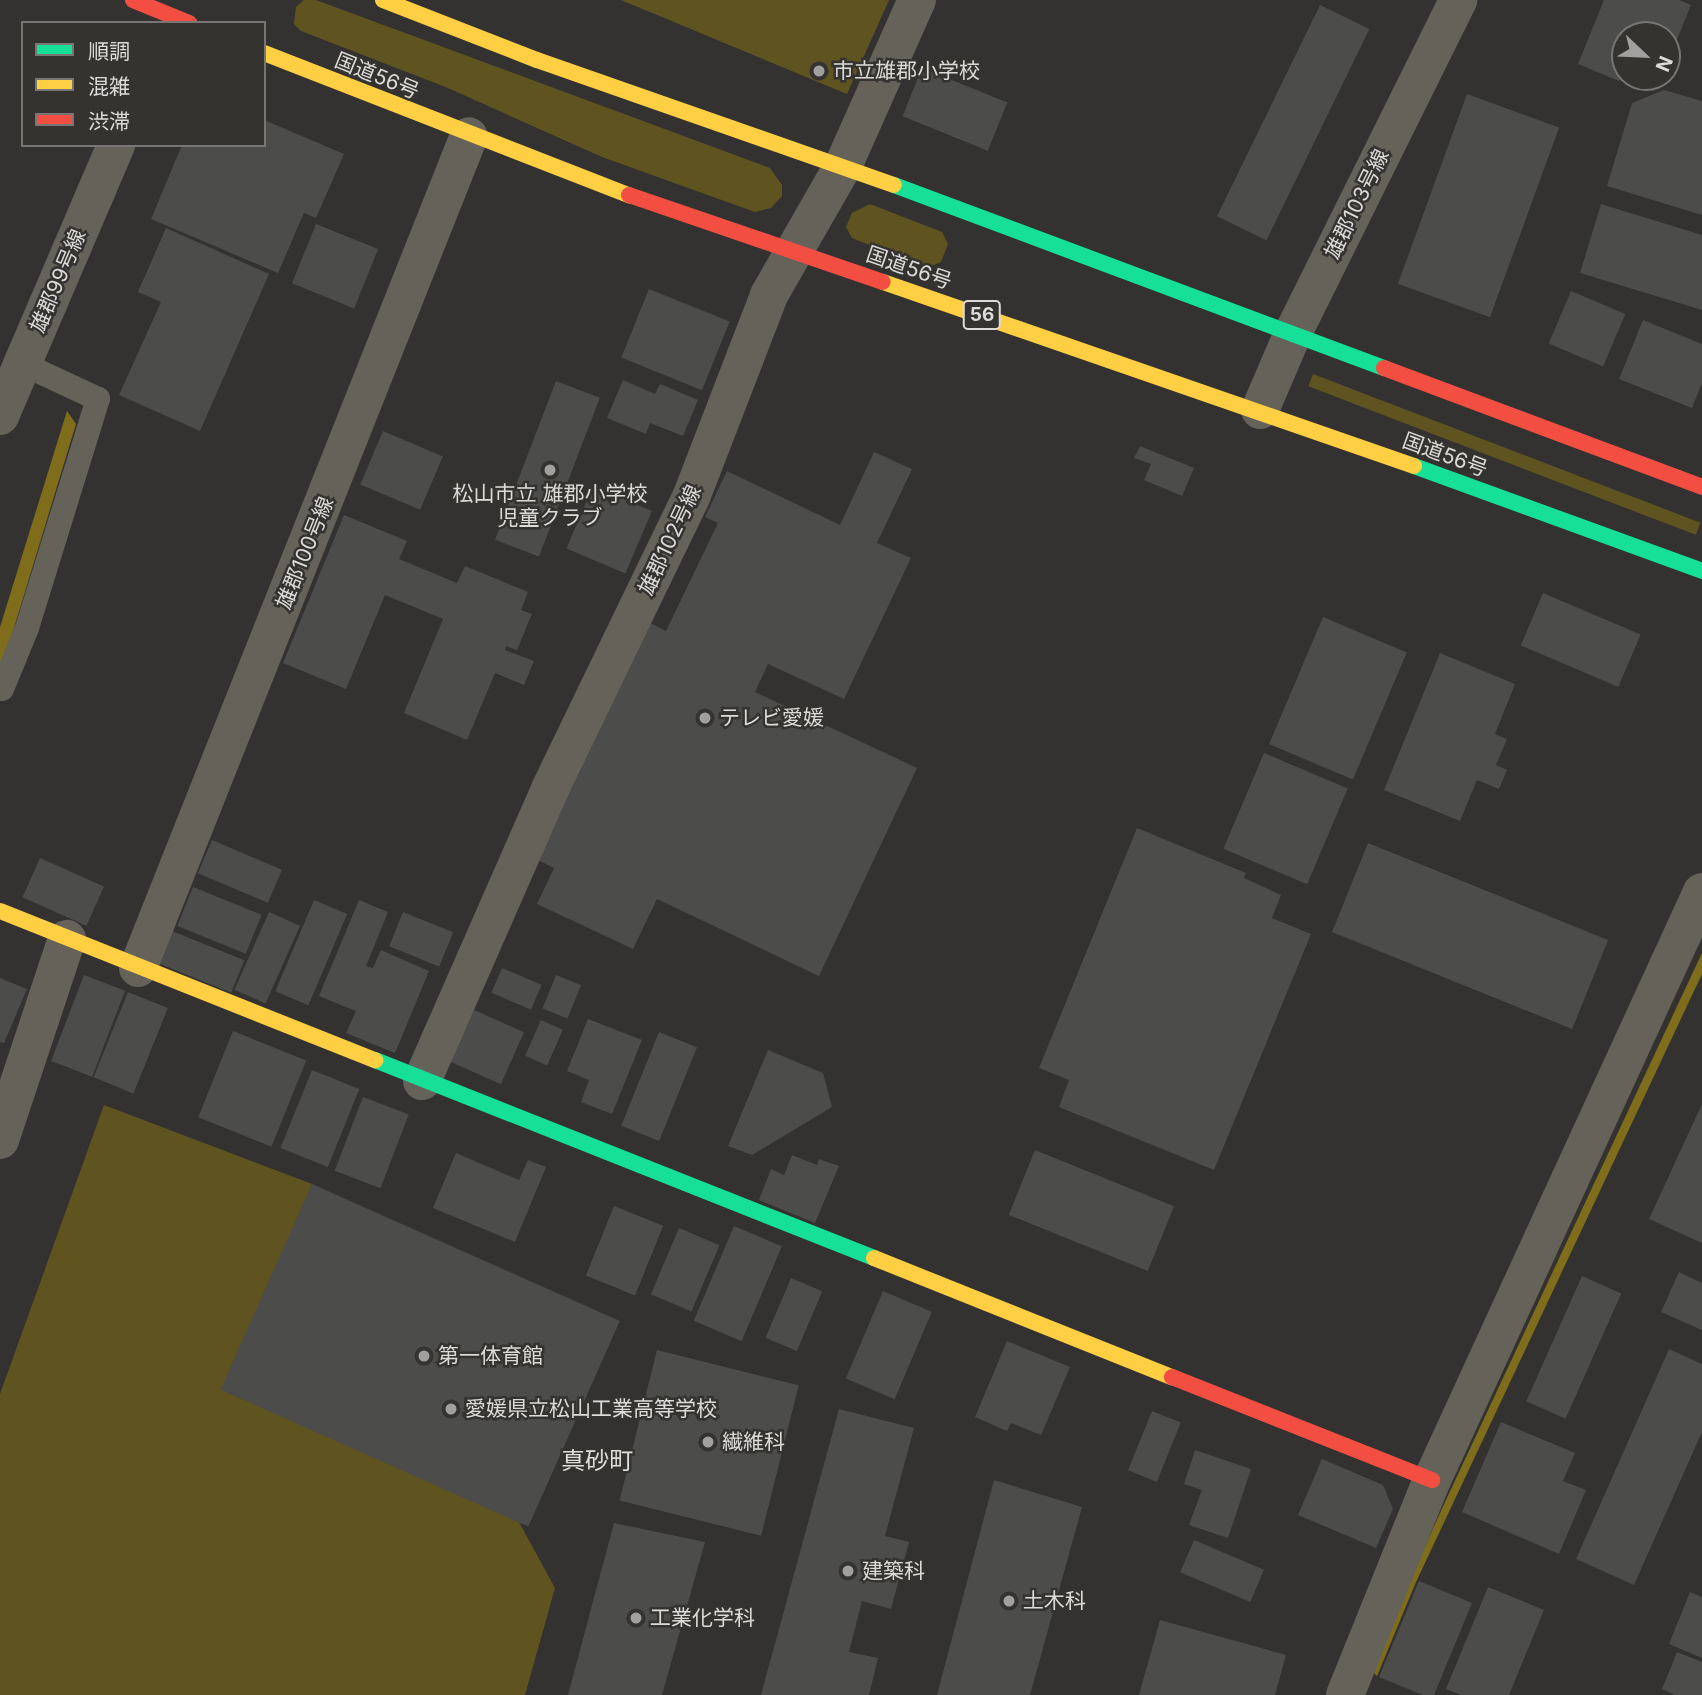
<!DOCTYPE html>
<html>
<head>
<meta charset="utf-8">
<style>
  body { margin:0 }
  #map { position:relative; width:1702px; height:1695px; overflow:hidden; background:#333231; font-family:Inter,"Noto Sans JP",sans-serif }
  div>[style] { position:absolute }
  [style*='--x'] { left:calc(var(--x)*1px); top:calc(var(--y)*1px); width:calc(var(--w)*1px); rotate:calc(var(--a)*1deg) }
  .green>* { inset:0; background:#5f5320; transform-origin:0 0 }
  .water>* { inset:0; background:#7f6d1c }
  .building>* { inset:0; background:#4c4c4a; transform-origin:0 0 }
  .lane>* { height:24px; margin:-12px; padding:0 12px; transform-origin:12px; border-radius:12px; background:#656259 }
  .street>* { height:38px; margin:-19px; padding:0 19px; transform-origin:19px; border-radius:19px; background:#656259 }
  .fast>* { height:16px; margin:-8px; padding:0 8px; transform-origin:8px; border-radius:8px; background:#16e098 }
  .slow>* { height:16px; margin:-8px; padding:0 8px; transform-origin:8px; border-radius:8px; background:#ffcf43 }
  .jam>* { height:16px; margin:-8px; padding:0 8px; transform-origin:8px; border-radius:8px; background:#f24e42 }
  .dots>* { width:19px; height:19px; translate:-50% -50%; box-sizing:border-box; border:4px solid #343330; border-radius:50% }
  span { translate:-50% -50%; white-space:nowrap; text-align:center; line-height:1.15; -webkit-text-stroke:5px #343330; paint-order:stroke }
  .shield-label span { padding:2px 5px; background:#343330; border:2px solid; border-radius:5px; -webkit-text-stroke-width:0 }
  .shield-label { font-size:19px; color:#dcdbd9; font-weight:700 }
  .poi-label { font-size:21px; color:#dcdbd9 }
  .left { translate:0 -50%; text-align:left }
  .street-label { font-size:21px; color:#dcdbd9 }
  .quarter-label { font-size:24px; color:#deddd9 }
  .legend { position:absolute; left:21px; top:21px; width:245px; height:126px; box-sizing:border-box; background:#343330; border:2px solid #777674; margin:0; padding:9px 12px; list-style:none; font-size:21px; color:#dcdbd9 }
  .legend li { display:flex; align-items:center; gap:14px; height:35px }
  .legend b { width:35px; border:2px solid #777674 }
  .north { position:absolute; left:1611px; top:21px; width:70px; height:70px; box-sizing:border-box; background:#343330; border:2px solid #777674; border-radius:50%; rotate:113deg; font-size:19px; font-weight:700; line-height:28px; text-align:center; color:#dcdbd9 }
  .north::after { content:''; display:block; margin:auto; width:24px; height:32px; background:#a1a09e; clip-path:polygon(50% 0,100% 100%,50% 72%,0 100%) }
</style>
</head>
<body>
<div id="map">
  <div class="green">
    <i style="clip-path:polygon(316px 0,770px 168px,782px 185px,782px 196px,771px 208px,755px 212px,602px 157px,448px 88px,301px 31px,294px 24px,296px 7px,304px 0)"></i>
    <i style="clip-path:polygon(621px 0,889px 0,847px 94px)"></i>
    <i style="clip-path:polygon(870px 204px,942px 232px,948px 244px,941px 262px,927px 268px,852px 238px,846px 227px,852px 213px)"></i>
    <i style="left:1313px;top:374px;width:415px;height:13px;rotate:21deg"></i>
    <i style="clip-path:polygon(104px 1105px,312px 1184px,228px 1393px,513px 1511px,555px 1588px,525px 1695px,0 1695px,0 1394px)"></i>
  </div>
  <div class="water">
    <i style="clip-path:polygon(67px 411px,76px 424px,0 674px,0 627px)"></i>
    <i style="clip-path:polygon(1702px 953px,1702px 974px,1416px 1582px,1377px 1676px,1370px 1669px,1445px 1502px)"></i>
  </div>
  <div class="building">
    <i style="clip-path:polygon(1604px 0,1679px 0,1691px 5px,1667px 64px,1667px 35px,1625px 35px,1625px 68px,1619px 81px,1578px 64px)"></i>
    <i style="left:1320px;top:5px;width:55px;height:235px;rotate:26deg"></i>
    <i style="left:922px;top:68px;width:92px;height:52px;rotate:22deg"></i>
    <i style="clip-path:polygon(1664px 90px,1702px 101px,1702px 215px,1607px 186px,1632px 103px)"></i>
    <i style="left:1467px;top:94px;width:98px;height:202px;rotate:20deg"></i>
    <i style="clip-path:polygon(264px 120px,344px 154px,316px 218px,304px 213px,278px 273px,151px 219px,182px 145px,264px 145px)"></i>
    <i style="clip-path:polygon(1601px 204px,1702px 235px,1702px 310px,1580px 273px)"></i>
    <i style="left:316px;top:224px;width:67px;height:64px;rotate:22deg"></i>
    <i style="clip-path:polygon(166px 228px,269px 274px,200px 431px,119px 395px,161px 302px,138px 292px)"></i>
    <i style="left:649px;top:289px;width:87px;height:74px;rotate:22deg"></i>
    <i style="left:1571px;top:291px;width:59px;height:57px;rotate:23deg"></i>
    <i style="clip-path:polygon(1643px 320px,1702px 344px,1702px 383px,1692px 408px,1619px 379px)"></i>
    <i style="clip-path:polygon(623px 380px,655px 394px,660px 384px,698px 400px,683px 436px,650px 423px,646px 434px,607px 418px)"></i>
    <i style="left:556px;top:381px;width:47px;height:170px;rotate:21deg"></i>
    <i style="left:383px;top:431px;width:65px;height:58px;rotate:23deg"></i>
    <i style="clip-path:polygon(1140px 446px,1194px 468px,1182px 496px,1144px 480px,1151px 464px,1134px 458px)"></i>
    <i style="clip-path:polygon(874px 452px,912px 469px,877px 543px,911px 558px,844px 699px,768px 664px,755px 692px,917px 768px,819px 976px,657px 899px,633px 949px,537px 904px,554px 868px,534px 858px,646px 621px,666px 631px,718px 523px,705px 517px,727px 471px,840px 525px)"></i>
    <i style="left:593px;top:486px;width:64px;height:68px;rotate:23deg"></i>
    <i style="clip-path:polygon(344px 515px,407px 541px,399px 559px,457px 583px,465px 566px,528px 592px,521px 610px,532px 614px,517px 650px,506px 646px,505px 650px,534px 661px,524px 685px,495px 673px,467px 740px,404px 713px,443px 619px,385px 595px,346px 689px,283px 663px)"></i>
    <i style="left:1543px;top:593px;width:106px;height:57px;rotate:23deg"></i>
    <i style="left:1323px;top:617px;width:91px;height:138px;rotate:23deg"></i>
    <i style="clip-path:polygon(1440px 653px,1515px 684px,1495px 734px,1507px 739px,1496px 765px,1507px 770px,1499px 789px,1477px 780px,1460px 821px,1384px 790px)"></i>
    <i style="left:1264px;top:753px;width:91px;height:104px;rotate:23deg"></i>
    <i style="clip-path:polygon(1137px 828px,1246px 873px,1244px 878px,1281px 895px,1272px 918px,1311px 934px,1214px 1170px,1059px 1107px,1069px 1080px,1039px 1068px)"></i>
    <i style="left:212px;top:840px;width:76px;height:36px;rotate:23deg"></i>
    <i style="left:1368px;top:843px;width:259px;height:96px;rotate:22deg"></i>
    <i style="left:40px;top:858px;width:70px;height:43px;rotate:24deg"></i>
    <i style="left:193px;top:887px;width:74px;height:42px;rotate:22deg"></i>
    <i style="left:314px;top:900px;width:36px;height:99px;rotate:23deg"></i>
    <i style="clip-path:polygon(359px 900px,388px 912px,366px 966px,373px 968px,381px 950px,429px 971px,395px 1053px,346px 1033px,356px 1011px,319px 996px)"></i>
    <i style="left:269px;top:912px;width:34px;height:85px;rotate:24deg"></i>
    <i style="left:403px;top:912px;width:54px;height:37px;rotate:22deg"></i>
    <i style="left:172px;top:931px;width:78px;height:35px;rotate:22deg"></i>
    <i style="left:502px;top:968px;width:43px;height:27px;rotate:23deg"></i>
    <i style="left:84px;top:975px;width:44px;height:92px;rotate:21deg"></i>
    <i style="left:556px;top:975px;width:27px;height:36px;rotate:22deg"></i>
    <i style="clip-path:polygon(0 978px,27px 989px,4px 1043px,0 1042px)"></i>
    <i style="left:128px;top:992px;width:43px;height:92px;rotate:22deg"></i>
    <i style="left:472px;top:1009px;width:57px;height:57px;rotate:24deg"></i>
    <i style="clip-path:polygon(588px 1019px,642px 1040px,612px 1114px,581px 1102px,589px 1080px,567px 1071px)"></i>
    <i style="left:541px;top:1020px;width:24px;height:39px;rotate:24deg"></i>
    <i style="left:233px;top:1031px;width:79px;height:93px;rotate:22deg"></i>
    <i style="left:659px;top:1032px;width:41px;height:101px;rotate:22deg"></i>
    <i style="clip-path:polygon(768px 1050px,823px 1073px,832px 1107px,752px 1155px,728px 1146px)"></i>
    <i style="left:312px;top:1070px;width:51px;height:84px;rotate:22deg"></i>
    <i style="left:363px;top:1097px;width:49px;height:79px;rotate:21deg"></i>
    <i style="clip-path:polygon(1702px 1104px,1702px 1243px,1649px 1219px)"></i>
    <i style="left:1035px;top:1150px;width:150px;height:70px;rotate:22deg"></i>
    <i style="clip-path:polygon(456px 1153px,519px 1180px,528px 1160px,546px 1167px,515px 1242px,433px 1208px)"></i>
    <i style="clip-path:polygon(792px 1155px,817px 1165px,819px 1159px,839px 1166px,815px 1223px,759px 1200px,771px 1169px,784px 1175px)"></i>
    <i style="left:312px;top:1184px;width:337px;height:225px;rotate:24deg"></i>
    <i style="left:614px;top:1206px;width:53px;height:75px;rotate:22deg"></i>
    <i style="left:734px;top:1226px;width:52px;height:103px;rotate:23deg"></i>
    <i style="left:679px;top:1228px;width:44px;height:72px;rotate:23deg"></i>
    <i style="clip-path:polygon(1679px 1272px,1702px 1283px,1702px 1330px,1661px 1312px)"></i>
    <i style="left:1582px;top:1276px;width:43px;height:137px;rotate:24deg"></i>
    <i style="left:791px;top:1278px;width:34px;height:65px;rotate:23deg"></i>
    <i style="left:883px;top:1291px;width:53px;height:95px;rotate:23deg"></i>
    <i style="clip-path:polygon(1007px 1341px,1070px 1367px,1041px 1435px,1011px 1423px,1007px 1431px,975px 1417px)"></i>
    <i style="clip-path:polygon(1669px 1349px,1702px 1364px,1702px 1432px,1634px 1585px,1576px 1559px)"></i>
    <i style="left:657px;top:1350px;width:146px;height:155px;rotate:14deg"></i>
    <i style="clip-path:polygon(839px 1409px,914px 1428px,885px 1536px,909px 1542px,891px 1609px,862px 1601px,849px 1652px,878px 1658px,869px 1695px,761px 1695px)"></i>
    <i style="left:1152px;top:1411px;width:31px;height:64px;rotate:22deg"></i>
    <i style="clip-path:polygon(1501px 1422px,1575px 1453px,1563px 1481px,1586px 1490px,1559px 1554px,1462px 1512px)"></i>
    <i style="clip-path:polygon(1195px 1450px,1251px 1469px,1228px 1538px,1189px 1525px,1202px 1490px,1184px 1484px)"></i>
    <i style="clip-path:polygon(1322px 1459px,1383px 1485px,1393px 1509px,1376px 1548px,1298px 1515px)"></i>
    <i style="clip-path:polygon(994px 1480px,1082px 1507px,1030px 1695px,937px 1695px)"></i>
    <i style="clip-path:polygon(614px 1523px,705px 1542px,662px 1695px,568px 1695px)"></i>
    <i style="left:1194px;top:1540px;width:76px;height:35px;rotate:23deg"></i>
    <i style="clip-path:polygon(1419px 1581px,1472px 1603px,1434px 1695px,1423px 1695px,1379px 1677px)"></i>
    <i style="clip-path:polygon(1488px 1587px,1544px 1610px,1509px 1695px,1461px 1695px,1446px 1689px)"></i>
    <i style="clip-path:polygon(1690px 1592px,1702px 1597px,1702px 1658px,1669px 1644px)"></i>
    <i style="clip-path:polygon(1160px 1620px,1286px 1655px,1275px 1695px,1139px 1695px)"></i>
    <i style="clip-path:polygon(1677px 1652px,1702px 1662px,1702px 1695px,1675px 1695px,1662px 1689px)"></i>
  </div>
  <div class="lane">
    <i style="--x:2;--y:689;--w:66;--a:-67.7"></i>
    <i style="--x:27;--y:628;--w:240;--a:-72.8"></i>
    <i style="--x:98;--y:399;--w:83;--a:-155"></i>
  </div>
  <div class="street">
    <i style="--x:1260;--y:410;--w:84;--a:-66.8"></i>
    <i style="--x:1293;--y:333;--w:372;--a:-63.6"></i>
    <i style="--x:0;--y:416;--w:295;--a:-66.8"></i>
    <i style="--x:138;--y:968;--w:895;--a:-68.31"></i>
    <i style="--x:422;--y:1081;--w:319;--a:-66.3"></i>
    <i style="--x:550;--y:789;--w:326;--a:-64.2"></i>
    <i style="--x:692;--y:495;--w:214;--a:-68.9"></i>
    <i style="--x:769;--y:295;--w:149;--a:-60.2"></i>
    <i style="--x:843;--y:166;--w:182;--a:-66"></i>
    <i style="--x:0;--y:1140;--w:212;--a:-71.6"></i>
    <i style="--x:1345;--y:1695;--w:232;--a:-68"></i>
    <i style="--x:1432;--y:1480;--w:647;--a:-65.34"></i>
  </div>
  <div class="fast">
    <i style="--x:894;--y:185;--w:523;--a:20.48"></i>
    <i style="--x:1414;--y:466;--w:307;--a:20"></i>
    <i style="--x:375;--y:1060;--w:537;--a:21.64"></i>
  </div>
  <div class="slow">
    <i style="--x:383;--y:0;--w:165;--a:21.3"></i>
    <i style="--x:537;--y:60;--w:378;--a:19.3"></i>
    <i style="--x:264;--y:53;--w:392;--a:21.3"></i>
    <i style="--x:883;--y:282;--w:562;--a:19.11"></i>
    <i style="--x:0;--y:911;--w:404;--a:21.7"></i>
    <i style="--x:874;--y:1258;--w:321;--a:21.8"></i>
  </div>
  <div class="jam">
    <i style="--x:133;--y:0;--w:61;--a:22.3"></i>
    <i style="--x:629;--y:195;--w:268;--a:18.9"></i>
    <i style="--x:1384;--y:368;--w:340;--a:20.5"></i>
    <i style="--x:1172;--y:1377;--w:280;--a:21.6"></i>
  </div>
  <div class="dots">
    <i style="left:819px;top:71px;background:#a1a09e"></i>
    <i style="left:550px;top:470px;background:#a1a09e"></i>
    <i style="left:705px;top:718px;background:#a1a09e"></i>
    <i style="left:424px;top:1356px;background:#a1a09e"></i>
    <i style="left:451px;top:1409px;background:#a1a09e"></i>
    <i style="left:708px;top:1442px;background:#a1a09e"></i>
    <i style="left:848px;top:1571px;background:#a1a09e"></i>
    <i style="left:1009px;top:1601px;background:#a1a09e"></i>
    <i style="left:636px;top:1618px;background:#a1a09e"></i>
  </div>
  <div class="shield-label">
    <span style="left:982px;top:315px">56</span>
  </div>
  <div class="poi-label">
    <span class="left" style="left:833px;top:71px">市立雄郡小学校</span>
    <span style="left:550px;top:506px">松山市立 雄郡小学校<br>児童クラブ</span>
    <span class="left" style="left:719px;top:718px">テレビ愛媛</span>
    <span class="left" style="left:438px;top:1356px">第一体育館</span>
    <span class="left" style="left:465px;top:1409px">愛媛県立松山工業高等学校</span>
    <span class="left" style="left:722px;top:1442px">繊維科</span>
    <span class="left" style="left:862px;top:1571px">建築科</span>
    <span class="left" style="left:1023px;top:1601px">土木科</span>
    <span class="left" style="left:650px;top:1618px">工業化学科</span>
  </div>
  <div class="street-label">
    <span style="left:377px;top:76px;rotate:22deg">国道56号</span>
    <span style="left:1357px;top:204px;rotate:-64deg">雄郡103号線</span>
    <span style="left:909px;top:268px;rotate:19deg">国道56号</span>
    <span style="left:58px;top:281px;rotate:-67deg">雄郡99号線</span>
    <span style="left:1445px;top:455px;rotate:20deg">国道56号</span>
    <span style="left:670px;top:540px;rotate:-65deg">雄郡102号線</span>
    <span style="left:305px;top:553px;rotate:-68deg">雄郡100号線</span>
  </div>
  <div class="quarter-label">
    <span style="left:597px;top:1461px">真砂町</span>
  </div>
  <ul class="legend">
  <li><b style="height:9px;background:#16e098"></b>順調</li>
  <li><b style="height:9px;background:#ffcf43"></b>混雑</li>
  <li><b style="height:9px;background:#f24e42"></b>渋滞</li>
  </ul>
  <div class="north">N</div>
</div>
</body>
</html>
